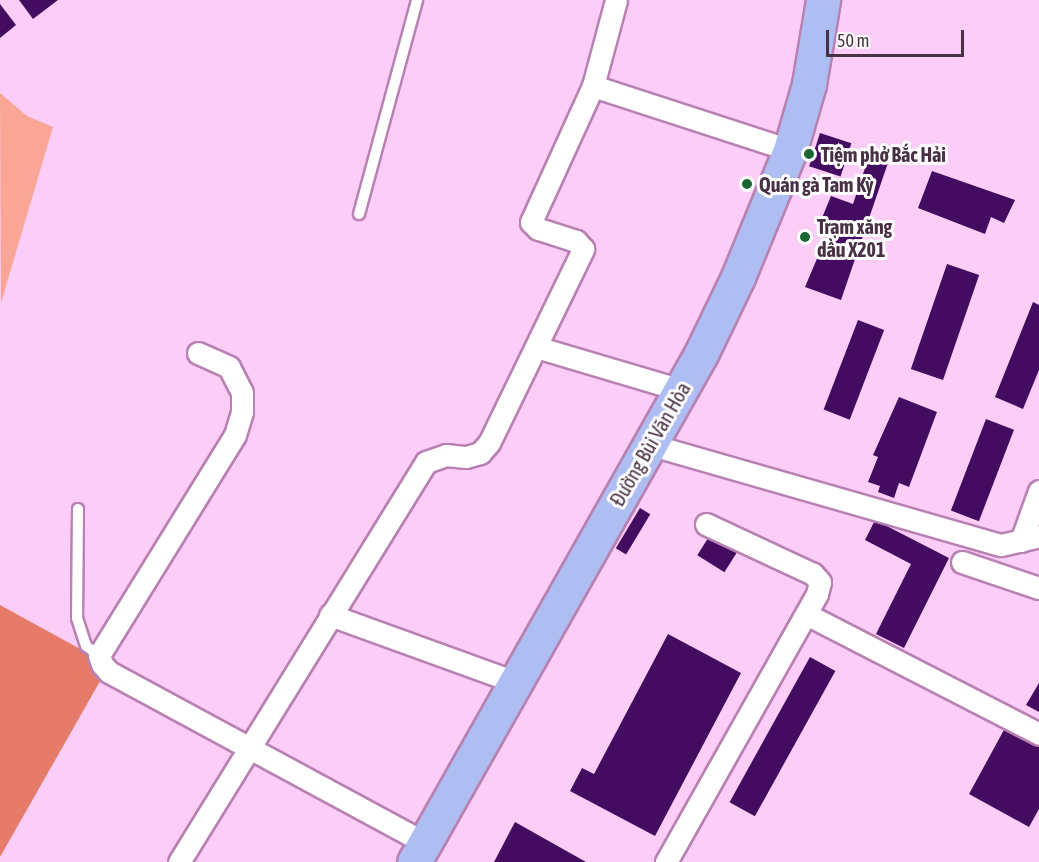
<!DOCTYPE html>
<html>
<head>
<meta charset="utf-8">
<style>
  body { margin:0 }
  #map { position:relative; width:1039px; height:862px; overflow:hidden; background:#fccdf6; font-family:"Asap Condensed",sans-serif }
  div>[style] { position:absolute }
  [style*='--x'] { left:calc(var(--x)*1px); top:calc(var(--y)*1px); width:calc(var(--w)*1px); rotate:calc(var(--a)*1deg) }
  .green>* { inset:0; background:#faa697 }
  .forest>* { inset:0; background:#e77b69 }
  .building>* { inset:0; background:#430c60; transform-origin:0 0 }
  .roads { filter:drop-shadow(2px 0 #b881b2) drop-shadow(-2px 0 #b881b2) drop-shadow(0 2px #b881b2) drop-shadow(0 -2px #b881b2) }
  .lane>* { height:10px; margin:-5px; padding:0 5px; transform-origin:5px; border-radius:5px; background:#fff }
  .street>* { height:21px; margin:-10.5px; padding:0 10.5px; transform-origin:10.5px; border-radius:10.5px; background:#fff }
  .primary>* { height:33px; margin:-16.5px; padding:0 16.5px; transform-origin:16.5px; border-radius:16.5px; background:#aebdf2 }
  .dots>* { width:16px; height:16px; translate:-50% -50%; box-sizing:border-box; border:3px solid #fff; border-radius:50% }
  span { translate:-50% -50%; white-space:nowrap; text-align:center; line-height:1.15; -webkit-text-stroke:6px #fff; paint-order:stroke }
  .poi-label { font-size:20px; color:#483145; font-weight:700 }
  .left { translate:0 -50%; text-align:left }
  .street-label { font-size:20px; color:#483145 }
  .scale { position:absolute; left:826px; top:30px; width:138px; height:27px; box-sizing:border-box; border:3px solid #483145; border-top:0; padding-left:8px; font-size:18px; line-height:21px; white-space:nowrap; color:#483145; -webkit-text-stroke:4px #fff; paint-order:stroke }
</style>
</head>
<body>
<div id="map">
  <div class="green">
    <i style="clip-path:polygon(0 93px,27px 116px,53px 127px,1px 303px)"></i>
  </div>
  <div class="forest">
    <i style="clip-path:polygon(0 605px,93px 656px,103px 676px,0 857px)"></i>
  </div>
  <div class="building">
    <i style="clip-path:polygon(19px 0,58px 0,33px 19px)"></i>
    <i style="clip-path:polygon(0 4px,16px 25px,0 38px)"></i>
    <i style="left:820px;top:133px;width:33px;height:35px;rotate:18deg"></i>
    <i style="clip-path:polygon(871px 150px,890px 157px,841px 300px,805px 287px,827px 235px,817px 230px,831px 196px,853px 204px)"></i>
    <i style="clip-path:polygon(932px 171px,1015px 200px,1004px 223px,991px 217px,985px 234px,918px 208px)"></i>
    <i style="left:947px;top:264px;width:34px;height:111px;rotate:19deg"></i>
    <i style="clip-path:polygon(1033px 302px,1039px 305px,1039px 370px,1023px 409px,995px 397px)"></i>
    <i style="left:858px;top:320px;width:28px;height:96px;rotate:21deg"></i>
    <i style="clip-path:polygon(899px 397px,937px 412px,909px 487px,899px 483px,894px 498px,878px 492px,880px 486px,868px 482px,878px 457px,873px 455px)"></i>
    <i style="left:986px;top:419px;width:30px;height:98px;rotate:21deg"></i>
    <i style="left:640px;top:508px;width:12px;height:47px;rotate:31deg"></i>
    <i style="clip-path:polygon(875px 520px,949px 558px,904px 648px,876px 634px,911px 564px,865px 540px)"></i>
    <i style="left:710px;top:535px;width:32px;height:24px;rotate:32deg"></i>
    <i style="clip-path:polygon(668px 634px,741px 673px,655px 836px,570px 791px,582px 768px,594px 774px)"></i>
    <i style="left:810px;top:657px;width:29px;height:166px;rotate:29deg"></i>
    <i style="clip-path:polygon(1039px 683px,1039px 712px,1026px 705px)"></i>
    <i style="clip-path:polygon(1005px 728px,1039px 747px,1039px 809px,1029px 827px,969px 794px)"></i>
    <i style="clip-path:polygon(515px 822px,586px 862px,494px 862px)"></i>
  </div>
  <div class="roads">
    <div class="lane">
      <i style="--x:359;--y:214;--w:222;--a:-74.8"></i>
      <i style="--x:78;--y:509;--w:109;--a:90.5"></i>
      <i style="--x:77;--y:618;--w:29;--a:72"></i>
      <i style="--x:86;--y:646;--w:16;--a:35"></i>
    </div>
    <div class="street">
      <i style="--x:593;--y:86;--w:89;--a:-75"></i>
      <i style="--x:536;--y:347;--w:151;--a:16.5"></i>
      <i style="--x:198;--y:353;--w:34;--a:24"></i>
      <i style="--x:229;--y:367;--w:28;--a:63"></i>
      <i style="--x:242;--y:392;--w:20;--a:90"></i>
      <i style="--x:242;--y:412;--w:24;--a:107"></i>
      <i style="--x:235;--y:435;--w:259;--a:121.7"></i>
      <i style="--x:99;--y:655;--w:9;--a:72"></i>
      <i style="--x:102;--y:664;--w:11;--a:49"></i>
      <i style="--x:109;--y:672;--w:359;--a:28.4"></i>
      <i style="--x:648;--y:444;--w:367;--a:16"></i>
      <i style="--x:1001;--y:545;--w:39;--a:-13"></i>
      <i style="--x:1021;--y:541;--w:53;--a:-70.2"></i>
      <i style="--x:962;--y:562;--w:81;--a:18.7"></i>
      <i style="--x:806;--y:614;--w:262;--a:27.2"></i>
      <i style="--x:330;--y:615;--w:197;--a:19.9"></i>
      <i style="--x:179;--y:862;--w:470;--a:-58.3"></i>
      <i style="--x:426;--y:462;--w:21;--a:-19"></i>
      <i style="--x:446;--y:455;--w:20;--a:6"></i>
      <i style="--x:466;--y:457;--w:15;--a:-16"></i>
      <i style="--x:480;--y:453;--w:13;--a:-48"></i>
      <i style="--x:489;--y:443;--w:216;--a:-64.1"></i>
      <i style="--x:583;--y:249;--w:11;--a:-131"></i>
      <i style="--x:576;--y:241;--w:40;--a:-162"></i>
      <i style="--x:538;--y:229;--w:10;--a:-135"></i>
      <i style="--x:531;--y:222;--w:149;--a:-65.5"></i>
      <i style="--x:593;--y:86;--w:207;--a:18"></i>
      <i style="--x:666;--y:862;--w:308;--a:-60.6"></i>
      <i style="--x:817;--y:594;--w:12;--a:-76"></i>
      <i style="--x:820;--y:582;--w:11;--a:-131"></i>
      <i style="--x:813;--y:574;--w:118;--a:-155"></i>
    </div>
    <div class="primary">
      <i style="--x:414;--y:862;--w:583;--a:-60.54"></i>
      <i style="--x:701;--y:354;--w:85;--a:-64.3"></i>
      <i style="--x:738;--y:277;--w:137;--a:-67.7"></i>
      <i style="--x:790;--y:150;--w:69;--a:-73.9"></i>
      <i style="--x:809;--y:84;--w:85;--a:-80.5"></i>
    </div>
  </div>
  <div class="dots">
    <i style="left:809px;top:154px;background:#1c6634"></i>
    <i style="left:747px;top:184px;background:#1c6634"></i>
    <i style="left:805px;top:237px;background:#1c6634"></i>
  </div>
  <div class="poi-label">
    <span class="left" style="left:821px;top:154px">Tiệm phở Bắc Hải</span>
    <span class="left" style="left:759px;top:184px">Quán gà Tam Kỳ</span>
    <span class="left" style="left:817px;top:238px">Trạm xăng<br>dầu X201</span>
  </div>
  <div class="street-label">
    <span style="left:650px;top:444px;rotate:-60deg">Đường Bùi Văn Hòa</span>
  </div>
  <div class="scale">50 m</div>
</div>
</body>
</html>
